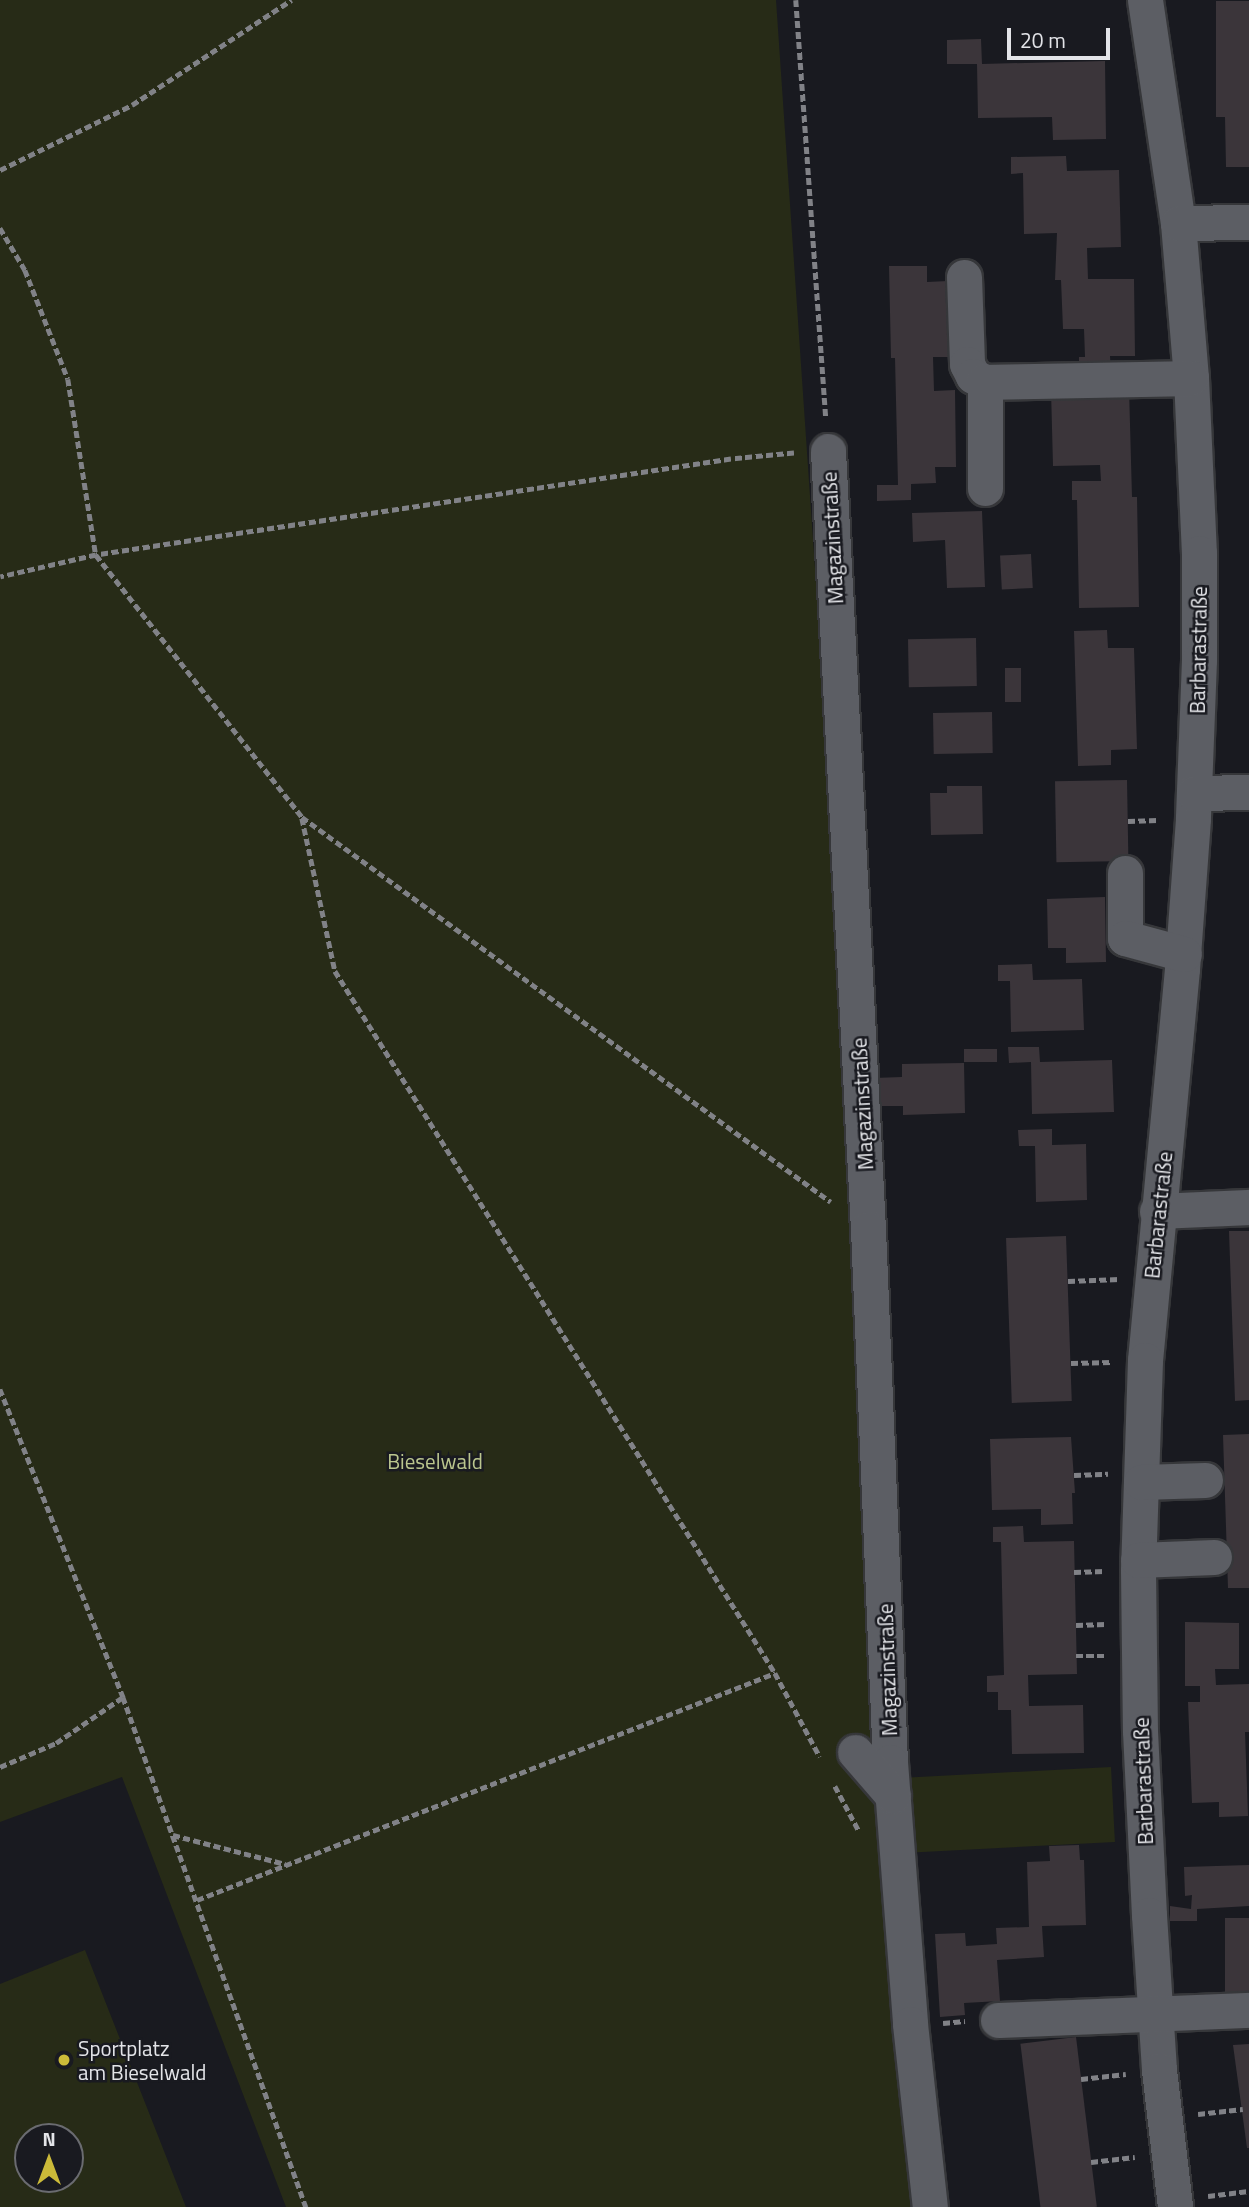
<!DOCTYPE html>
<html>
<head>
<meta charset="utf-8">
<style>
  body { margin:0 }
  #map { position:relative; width:1249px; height:2207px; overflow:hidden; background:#191a20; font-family:"Titillium Web",sans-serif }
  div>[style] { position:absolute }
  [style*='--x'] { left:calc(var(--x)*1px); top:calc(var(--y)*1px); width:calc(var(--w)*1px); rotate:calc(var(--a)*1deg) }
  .green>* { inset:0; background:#272b17; transform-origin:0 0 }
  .building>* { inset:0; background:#3b353a; transform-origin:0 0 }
  .path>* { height:4.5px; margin-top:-2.25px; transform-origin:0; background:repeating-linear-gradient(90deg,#818287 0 7px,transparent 0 10.5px) }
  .roads { filter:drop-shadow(2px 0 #36373a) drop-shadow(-2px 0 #36373a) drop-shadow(0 2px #36373a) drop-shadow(0 -2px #36373a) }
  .minor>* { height:35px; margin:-17.5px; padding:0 17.5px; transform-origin:17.5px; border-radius:17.5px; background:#5c5e64 }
  .dots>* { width:19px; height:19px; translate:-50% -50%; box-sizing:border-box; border:4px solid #191a20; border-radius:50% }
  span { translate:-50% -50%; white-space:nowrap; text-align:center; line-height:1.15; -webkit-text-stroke:5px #191a20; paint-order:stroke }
  .street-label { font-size:21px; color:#e3e4e8 }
  .park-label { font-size:21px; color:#bbc68e }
  .poi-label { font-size:21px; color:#e3e4e8 }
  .left { translate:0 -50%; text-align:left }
  .north { position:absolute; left:14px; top:2123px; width:70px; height:70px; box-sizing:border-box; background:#191a20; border:2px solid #6a6b70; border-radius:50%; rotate:0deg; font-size:19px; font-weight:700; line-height:28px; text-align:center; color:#e3e4e8 }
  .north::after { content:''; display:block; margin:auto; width:24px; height:32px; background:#cbba39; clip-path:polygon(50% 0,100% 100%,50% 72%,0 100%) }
  .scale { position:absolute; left:1007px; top:28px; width:103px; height:32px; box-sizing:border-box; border:4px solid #e3e4e8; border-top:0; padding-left:9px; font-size:21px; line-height:24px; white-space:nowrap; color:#e3e4e8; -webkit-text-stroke:5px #191a20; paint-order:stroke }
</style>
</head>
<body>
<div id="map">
  <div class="green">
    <i style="clip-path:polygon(0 0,776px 0,850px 1079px,904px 2113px,912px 2207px,286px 2207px,122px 1777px,0 1822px)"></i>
    <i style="left:1111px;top:1767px;width:75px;height:207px;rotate:87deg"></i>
    <i style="clip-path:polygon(evenodd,85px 1950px,186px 2207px,0 2207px,0 1984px,85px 1950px,28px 2137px,70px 2137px,70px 2179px,28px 2179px,28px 2137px)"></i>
  </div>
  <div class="building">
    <i style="clip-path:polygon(1216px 1px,1249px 1px,1249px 167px,1226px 167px,1225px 117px,1216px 117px)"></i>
    <i style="clip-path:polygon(981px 39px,982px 64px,1105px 61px,1106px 139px,1053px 140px,1052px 117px,978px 118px,977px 64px,947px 64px,947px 40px)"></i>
    <i style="clip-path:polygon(1066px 156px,1067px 171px,1119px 170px,1121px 247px,1087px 248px,1088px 279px,1134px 279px,1135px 356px,1110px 356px,1111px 372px,1079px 373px,1079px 357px,1085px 357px,1084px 329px,1063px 329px,1061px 280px,1055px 280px,1057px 233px,1024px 234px,1023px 173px,1011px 174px,1011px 157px)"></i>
    <i style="clip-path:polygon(889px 266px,927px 266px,927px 282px,948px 281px,950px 357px,933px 357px,934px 391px,955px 390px,956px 467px,935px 467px,936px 483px,911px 484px,911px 500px,877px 501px,877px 485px,898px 485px,895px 358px,891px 358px)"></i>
    <i style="clip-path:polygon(1129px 388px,1132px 497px,1137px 497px,1139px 607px,1079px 608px,1077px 500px,1072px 500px,1072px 481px,1101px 481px,1100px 465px,1053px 466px,1051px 390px)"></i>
    <i style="clip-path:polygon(982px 511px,985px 587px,947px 588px,945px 540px,913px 542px,912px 513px)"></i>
    <i style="left:1031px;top:554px;width:34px;height:31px;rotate:87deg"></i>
    <i style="clip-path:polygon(1107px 630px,1108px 648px,1134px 648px,1137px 749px,1111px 750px,1111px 765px,1078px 766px,1074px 631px)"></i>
    <i style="left:976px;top:638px;width:48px;height:68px;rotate:89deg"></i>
    <i style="left:1005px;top:668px;width:16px;height:34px"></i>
    <i style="left:992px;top:712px;width:41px;height:59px;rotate:89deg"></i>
    <i style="left:1127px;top:780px;width:81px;height:72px;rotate:89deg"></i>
    <i style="clip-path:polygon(947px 786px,982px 786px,983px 834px,931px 835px,930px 793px,947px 793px)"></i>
    <i style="clip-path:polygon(1105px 897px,1106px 962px,1066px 963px,1066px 948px,1048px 948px,1047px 899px)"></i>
    <i style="clip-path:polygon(1032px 964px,1033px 980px,1082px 979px,1084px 1030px,1011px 1032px,1010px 981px,998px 981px,998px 965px)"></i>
    <i style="clip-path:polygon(1008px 1047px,1039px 1047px,1040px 1062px,1112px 1060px,1114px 1112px,1032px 1114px,1031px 1062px,1009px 1063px)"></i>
    <i style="left:997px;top:1049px;width:13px;height:33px;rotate:90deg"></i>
    <i style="clip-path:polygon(964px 1063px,965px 1113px,903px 1115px,903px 1106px,874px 1106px,874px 1078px,902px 1077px,902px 1064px)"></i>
    <i style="clip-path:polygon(1052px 1129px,1052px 1145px,1086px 1144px,1087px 1200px,1036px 1202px,1035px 1146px,1019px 1146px,1018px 1130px)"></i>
    <i style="clip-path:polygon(1229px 1231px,1249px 1231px,1249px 1400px,1235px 1401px)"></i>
    <i style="left:1066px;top:1236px;width:165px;height:60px;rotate:88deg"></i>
    <i style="clip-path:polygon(1249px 1434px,1249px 1588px,1228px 1588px,1223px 1435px)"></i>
    <i style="clip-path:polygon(1071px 1437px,1075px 1493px,1072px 1493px,1073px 1524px,1041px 1525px,1041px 1509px,992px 1510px,990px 1439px)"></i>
    <i style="clip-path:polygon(1023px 1526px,1024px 1542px,1074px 1541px,1077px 1674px,1028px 1675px,1029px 1706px,1083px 1705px,1084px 1753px,1012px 1754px,1011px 1710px,998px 1710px,998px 1692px,987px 1692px,987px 1676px,1004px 1675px,1001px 1542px,993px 1542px,993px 1527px)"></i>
    <i style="clip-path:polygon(1185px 1622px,1239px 1623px,1239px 1669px,1215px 1669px,1216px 1685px,1249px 1684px,1249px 1732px,1245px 1732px,1248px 1816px,1219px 1817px,1219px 1802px,1192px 1803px,1188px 1702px,1200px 1702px,1200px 1686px,1185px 1686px)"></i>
    <i style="clip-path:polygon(1079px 1845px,1080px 1860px,1084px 1860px,1086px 1925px,1042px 1926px,1044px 1957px,997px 1960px,1000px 2001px,964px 2003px,965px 2015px,940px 2017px,935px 1934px,965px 1933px,966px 1946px,997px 1944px,996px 1928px,1029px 1927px,1027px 1862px,1050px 1861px,1049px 1846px)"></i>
    <i style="clip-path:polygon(1249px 1865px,1249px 1906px,1197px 1909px,1197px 1921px,1170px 1921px,1170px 1906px,1191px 1909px,1192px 1895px,1185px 1896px,1184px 1867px)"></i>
    <i style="left:1249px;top:1918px;width:80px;height:24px;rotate:90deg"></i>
    <i style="left:1076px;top:2037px;width:171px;height:56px;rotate:83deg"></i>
    <i style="clip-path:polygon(1249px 2044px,1249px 2148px,1247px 2148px,1233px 2045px)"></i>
  </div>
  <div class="path">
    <i style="--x:796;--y:0;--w:417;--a:85.9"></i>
    <i style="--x:0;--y:170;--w:147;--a:-26.2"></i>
    <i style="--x:132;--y:105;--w:191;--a:-33.4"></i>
    <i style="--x:0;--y:228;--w:49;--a:59.2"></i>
    <i style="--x:25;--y:270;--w:117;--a:68.5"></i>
    <i style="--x:68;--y:379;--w:178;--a:81"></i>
    <i style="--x:96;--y:555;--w:98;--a:167.1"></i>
    <i style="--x:794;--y:453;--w:63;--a:174.6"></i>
    <i style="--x:731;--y:459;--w:642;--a:171.4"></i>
    <i style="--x:96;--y:555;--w:333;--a:51.8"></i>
    <i style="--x:302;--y:817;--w:654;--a:36.05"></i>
    <i style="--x:302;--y:818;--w:157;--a:77.8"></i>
    <i style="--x:335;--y:971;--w:828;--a:57.92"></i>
    <i style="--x:775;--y:1673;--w:95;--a:61.8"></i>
    <i style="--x:1128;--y:821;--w:30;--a:-2"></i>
    <i style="--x:1068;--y:1281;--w:52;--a:-2.2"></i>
    <i style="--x:1071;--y:1363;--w:41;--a:-1.4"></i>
    <i style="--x:0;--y:1389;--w:332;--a:68.2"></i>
    <i style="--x:123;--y:1697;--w:542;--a:70.26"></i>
    <i style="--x:1074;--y:1475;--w:34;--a:-2"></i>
    <i style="--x:1074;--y:1572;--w:31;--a:-2"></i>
    <i style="--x:1076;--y:1625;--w:30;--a:-2"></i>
    <i style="--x:1076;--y:1656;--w:28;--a:0"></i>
    <i style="--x:0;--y:1767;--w:61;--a:-23.2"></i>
    <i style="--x:56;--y:1743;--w:81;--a:-34.5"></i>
    <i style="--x:835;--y:1786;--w:51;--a:61.9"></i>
    <i style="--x:173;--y:1835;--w:116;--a:14.5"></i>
    <i style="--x:197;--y:1900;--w:621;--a:-21.44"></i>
    <i style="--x:943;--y:2023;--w:22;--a:-5"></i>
    <i style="--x:1081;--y:2079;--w:45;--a:-6.3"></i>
    <i style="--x:1198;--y:2114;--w:45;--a:-6.3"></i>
    <i style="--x:1091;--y:2162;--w:44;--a:-6.5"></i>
    <i style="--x:1208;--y:2196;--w:41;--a:-7"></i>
  </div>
  <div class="roads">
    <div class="minor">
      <i style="--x:1145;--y:0;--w:225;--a:81.6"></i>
      <i style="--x:1178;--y:223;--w:156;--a:85.2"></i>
      <i style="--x:1191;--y:378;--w:175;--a:87.4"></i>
      <i style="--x:1199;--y:553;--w:107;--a:90"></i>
      <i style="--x:1199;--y:660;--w:159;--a:92.2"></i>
      <i style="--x:1193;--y:819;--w:150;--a:94.2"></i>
      <i style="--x:1182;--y:969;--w:393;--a:95.4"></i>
      <i style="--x:1145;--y:1360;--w:210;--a:91.9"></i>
      <i style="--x:1138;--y:1570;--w:161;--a:89.3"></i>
      <i style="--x:1140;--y:1731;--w:184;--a:87.2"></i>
      <i style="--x:1149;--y:1915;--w:155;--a:86.3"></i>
      <i style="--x:1159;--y:2070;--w:138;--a:83.3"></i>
      <i style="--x:1178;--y:223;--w:71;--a:-0.8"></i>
      <i style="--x:964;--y:277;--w:87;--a:88"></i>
      <i style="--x:967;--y:364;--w:13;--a:63"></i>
      <i style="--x:973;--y:376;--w:13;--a:27"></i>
      <i style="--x:985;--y:382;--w:206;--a:-1.1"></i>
      <i style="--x:985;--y:382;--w:106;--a:90"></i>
      <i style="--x:828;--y:451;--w:779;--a:87.06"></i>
      <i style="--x:868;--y:1229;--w:533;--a:87.64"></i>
      <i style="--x:890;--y:1762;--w:263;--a:85.6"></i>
      <i style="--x:910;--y:2024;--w:184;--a:83.8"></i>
      <i style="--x:1194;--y:793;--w:55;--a:-1"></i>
      <i style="--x:1125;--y:873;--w:65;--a:90"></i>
      <i style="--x:1125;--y:938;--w:61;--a:15.2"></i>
      <i style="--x:1157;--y:1211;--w:92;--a:-2.5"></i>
      <i style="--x:1141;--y:1482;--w:64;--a:-1.8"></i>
      <i style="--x:1138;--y:1560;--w:76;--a:-2.3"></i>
      <i style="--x:855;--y:1752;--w:58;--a:49.2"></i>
      <i style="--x:998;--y:2020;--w:251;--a:-2.3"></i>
    </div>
  </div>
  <div class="dots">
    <i style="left:64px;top:2060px;background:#cbba39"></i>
  </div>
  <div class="street-label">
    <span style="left:832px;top:538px;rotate:-93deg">Magazinstraße</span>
    <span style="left:1198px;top:650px;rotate:-89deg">Barbarastraße</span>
    <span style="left:862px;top:1104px;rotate:-93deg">Magazinstraße</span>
    <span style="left:1158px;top:1215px;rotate:-84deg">Barbarastraße</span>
    <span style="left:887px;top:1670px;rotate:-92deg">Magazinstraße</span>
    <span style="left:1143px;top:1781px;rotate:-92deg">Barbarastraße</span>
  </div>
  <div class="park-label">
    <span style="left:435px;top:1461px">Bieselwald</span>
  </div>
  <div class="poi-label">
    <span class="left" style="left:78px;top:2060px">Sportplatz<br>am Bieselwald</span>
  </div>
  <div class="north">N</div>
  <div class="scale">20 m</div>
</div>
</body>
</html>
